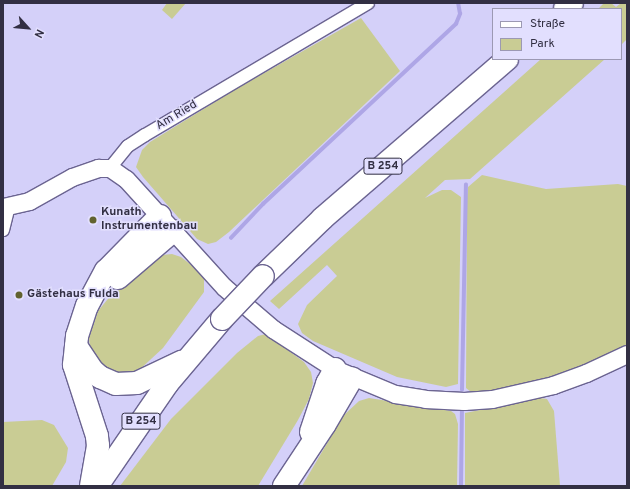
<!DOCTYPE html>
<html>
<head>
<meta charset="utf-8">
<style>
  body { margin:0 }
  #map { position:relative; width:630px; height:489px; overflow:hidden; background:#d4d0f9; font-family:Overpass,sans-serif }
  div>[style] { position:absolute }
  [style*='--x'] { left:calc(var(--x)*1px); top:calc(var(--y)*1px); width:calc(var(--w)*1px); rotate:calc(var(--a)*1deg) }
  .green>* { inset:0; background:#c9cc94 }
  .stream>* { height:3.5px; margin:-1.75px; padding:0 1.75px; transform-origin:1.75px; border-radius:1.75px; background:#aea6e6 }
  .roads { filter:drop-shadow(1px 0 #6b6491) drop-shadow(-1px 0 #6b6491) drop-shadow(0 1px #6b6491) drop-shadow(0 -1px #6b6491) }
  .street>* { height:12px; margin:-6px; padding:0 6px; transform-origin:6px; border-radius:6px; background:#fff }
  .secondary>* { height:17px; margin:-8.5px; padding:0 8.5px; transform-origin:8.5px; border-radius:8.5px; background:#fff }
  .highway>* { height:22px; margin:-11px; padding:0 11px; transform-origin:11px; border-radius:11px; background:#fff }
  .bridges { filter:drop-shadow(1px 0 #6b6491) drop-shadow(-1px 0 #6b6491) drop-shadow(0 1px #6b6491) drop-shadow(0 -1px #6b6491) }
  .highway-bridge>* { height:22px; margin:-11px; padding:0 11px; transform-origin:11px; border-radius:11px; background:#fff }
  .dots>* { width:11px; height:11px; translate:-50% -50%; box-sizing:border-box; border:2px solid #e2dffe; border-radius:50% }
  span { translate:-50% -50%; white-space:nowrap; text-align:center; line-height:1.15; -webkit-text-stroke:3px #e2dffe; paint-order:stroke }
  .shield-label span { padding:1px 3px; background:#e2dffe; border:1px solid; border-radius:3px; -webkit-text-stroke-width:0 }
  .shield-label { font-size:11px; color:#322f43; font-weight:700 }
  .street-label { font-size:12px; color:#322f43 }
  .poi-label { font-size:12px; color:#322f43; font-weight:700 }
  .left { translate:0 -50%; text-align:left }
  .frame { position:absolute; inset:0; border:4px solid #322f43; pointer-events:none }
  .legend { position:absolute; left:492px; top:8px; width:130px; height:52px; box-sizing:border-box; background:#e2dffe; border:1px solid #9c99b3; margin:0; padding:5px 7px; list-style:none; font-size:12px; color:#322f43 }
  .legend li { display:flex; align-items:center; gap:8px; height:20px }
  .legend b { width:20px; border:1px solid #9c99b3 }
  .north { position:absolute; left:8px; top:8px; width:40px; height:40px; -webkit-text-stroke:3px #e2dffe; paint-order:stroke; rotate:117deg; font-size:11px; font-weight:700; line-height:16px; text-align:center; color:#322f43 }
  .north::after { content:''; display:block; margin:auto; width:14px; height:18px; background:#322f43; clip-path:polygon(50% 0,100% 100%,50% 72%,0 100%) }
</style>
</head>
<body>
<div id="map">
  <div class="green">
    <i style="clip-path:polygon(167px 3px,186px 3px,172px 19px,162px 10px)"></i>
    <i style="clip-path:polygon(604px 3px,611px 3px,616px 7px,621px 3px,627px 3px,627px 39px,621px 45px,621px 9px,598px 9px)"></i>
    <i style="clip-path:polygon(361px 18px,400px 71px,229px 232px,216px 242px,208px 244px,197px 239px,143px 177px,136px 167px,142px 150px,150px 142px,236px 89px)"></i>
    <i style="clip-path:polygon(541px 59px,605px 59px,470px 179px,445px 180px,425px 198px,442px 190px,451px 190px,461px 197px,458px 384px,446px 387px,397px 377px,313px 341px,302px 333px,298px 324px,307px 305px,337px 276px,327px 265px,279px 309px,270px 301px)"></i>
    <i style="clip-path:polygon(482px 175px,546px 189px,618px 184px,627px 186px,627px 348px,582px 369px,499px 390px,471px 392px,466px 388px,467px 197px,468px 187px)"></i>
    <i style="clip-path:polygon(172px 254px,181px 257px,204px 275px,204px 292px,163px 348px,137px 372px,114px 374px,102px 368px,90px 348px,89px 338px,98px 311px,121px 283px,162px 255px)"></i>
    <i style="clip-path:polygon(266px 334px,304px 362px,311px 372px,313px 383px,309px 399px,298px 420px,258px 486px,120px 486px,171px 419px,237px 353px,258px 336px)"></i>
    <i style="clip-path:polygon(369px 398px,451px 411px,455px 414px,458px 424px,457px 486px,302px 486px,343px 416px,359px 401px)"></i>
    <i style="clip-path:polygon(540px 398px,547px 399px,554px 411px,560px 486px,465px 486px,465px 413px)"></i>
    <i style="clip-path:polygon(42px 420px,54px 425px,68px 448px,66px 462px,52px 486px,3px 486px,3px 422px)"></i>
  </div>
  <div class="stream">
    <i style="--x:231;--y:238;--w:47;--a:-46.7"></i>
    <i style="--x:263;--y:204;--w:264;--a:-43"></i>
    <i style="--x:456;--y:24;--w:11;--a:-68"></i>
    <i style="--x:460;--y:14;--w:11;--a:-100"></i>
    <i style="--x:462;--y:390;--w:205;--a:-88.9"></i>
    <i style="--x:461;--y:486;--w:77;--a:-89.3"></i>
  </div>
  <div class="roads">
    <div class="street">
      <i style="--x:110;--y:168;--w:28;--a:-51"></i>
      <i style="--x:128;--y:146;--w:20;--a:-33"></i>
      <i style="--x:145;--y:135;--w:259;--a:-30.6"></i>
      <i style="--x:3;--y:230;--w:25;--a:-76"></i>
    </div>
    <div class="secondary">
      <i style="--x:3;--y:207;--w:27;--a:-13"></i>
      <i style="--x:29;--y:201;--w:49;--a:-29.2"></i>
      <i style="--x:72;--y:177;--w:28;--a:-19"></i>
      <i style="--x:98;--y:168;--w:12;--a:0"></i>
      <i style="--x:110;--y:168;--w:19;--a:35"></i>
      <i style="--x:126;--y:179;--w:146;--a:47.8"></i>
      <i style="--x:224;--y:287;--w:65;--a:40.6"></i>
      <i style="--x:273;--y:329;--w:74;--a:32.8"></i>
      <i style="--x:335;--y:369;--w:65;--a:22.6"></i>
      <i style="--x:395;--y:394;--w:30;--a:9"></i>
      <i style="--x:425;--y:399;--w:39;--a:3"></i>
      <i style="--x:464;--y:401;--w:28;--a:-4"></i>
      <i style="--x:492;--y:399;--w:63;--a:-12.9"></i>
      <i style="--x:553;--y:385;--w:35;--a:-20"></i>
      <i style="--x:586;--y:373;--w:45;--a:-24.9"></i>
    </div>
    <div class="highway">
      <i style="--x:565;--y:9;--w:9;--a:-41"></i>
      <i style="--x:263;--y:276;--w:83;--a:-44"></i>
      <i style="--x:323;--y:218;--w:243;--a:-40.8"></i>
      <i style="--x:118;--y:278;--w:72;--a:-40.5"></i>
      <i style="--x:76;--y:346;--w:29;--a:56"></i>
      <i style="--x:92;--y:370;--w:11;--a:41"></i>
      <i style="--x:100;--y:377;--w:17;--a:24"></i>
      <i style="--x:116;--y:384;--w:21;--a:-3"></i>
      <i style="--x:137;--y:383;--w:49;--a:-25.5"></i>
      <i style="--x:311;--y:432;--w:51;--a:-71.6"></i>
      <i style="--x:327;--y:384;--w:17;--a:-62"></i>
      <i style="--x:91;--y:486;--w:41;--a:-80.1"></i>
      <i style="--x:98;--y:446;--w:10;--a:-96"></i>
      <i style="--x:97;--y:436;--w:75;--a:-107.9"></i>
      <i style="--x:74;--y:365;--w:29;--a:-84"></i>
      <i style="--x:77;--y:336;--w:32;--a:-72"></i>
      <i style="--x:87;--y:306;--w:40;--a:-62"></i>
      <i style="--x:106;--y:271;--w:77;--a:-45.5"></i>
      <i style="--x:97;--y:486;--w:124;--a:-55.5"></i>
      <i style="--x:167;--y:384;--w:85;--a:-49.8"></i>
      <i style="--x:284;--y:486;--w:74;--a:-56.5"></i>
      <i style="--x:325;--y:424;--w:53;--a:-59.6"></i>
    </div>
  </div>
  <div class="bridges">
    <div class="highway-bridge">
      <i style="--x:222;--y:319;--w:59;--a:-46.4"></i>
    </div>
  </div>
  <div class="dots">
    <i style="left:93px;top:220px;background:#61622f"></i>
    <i style="left:19px;top:295px;background:#61622f"></i>
  </div>
  <div class="shield-label">
    <span style="left:383px;top:166px">B 254</span>
    <span style="left:141px;top:421px">B 254</span>
  </div>
  <div class="street-label">
    <span style="left:177px;top:116px;rotate:-31deg">Am Ried</span>
  </div>
  <div class="poi-label">
    <span class="left" style="left:101px;top:220px">Kunath<br>Instrumentenbau</span>
    <span class="left" style="left:27px;top:295px">Gästehaus Fulda</span>
  </div>
  <div class="frame"></div>
  <ul class="legend">
  <li><b style="height:5px;background:#fff"></b>Straße</li>
  <li><b style="height:11px;background:#c9cc94"></b>Park</li>
  </ul>
  <div class="north">N</div>
</div>
</body>
</html>
